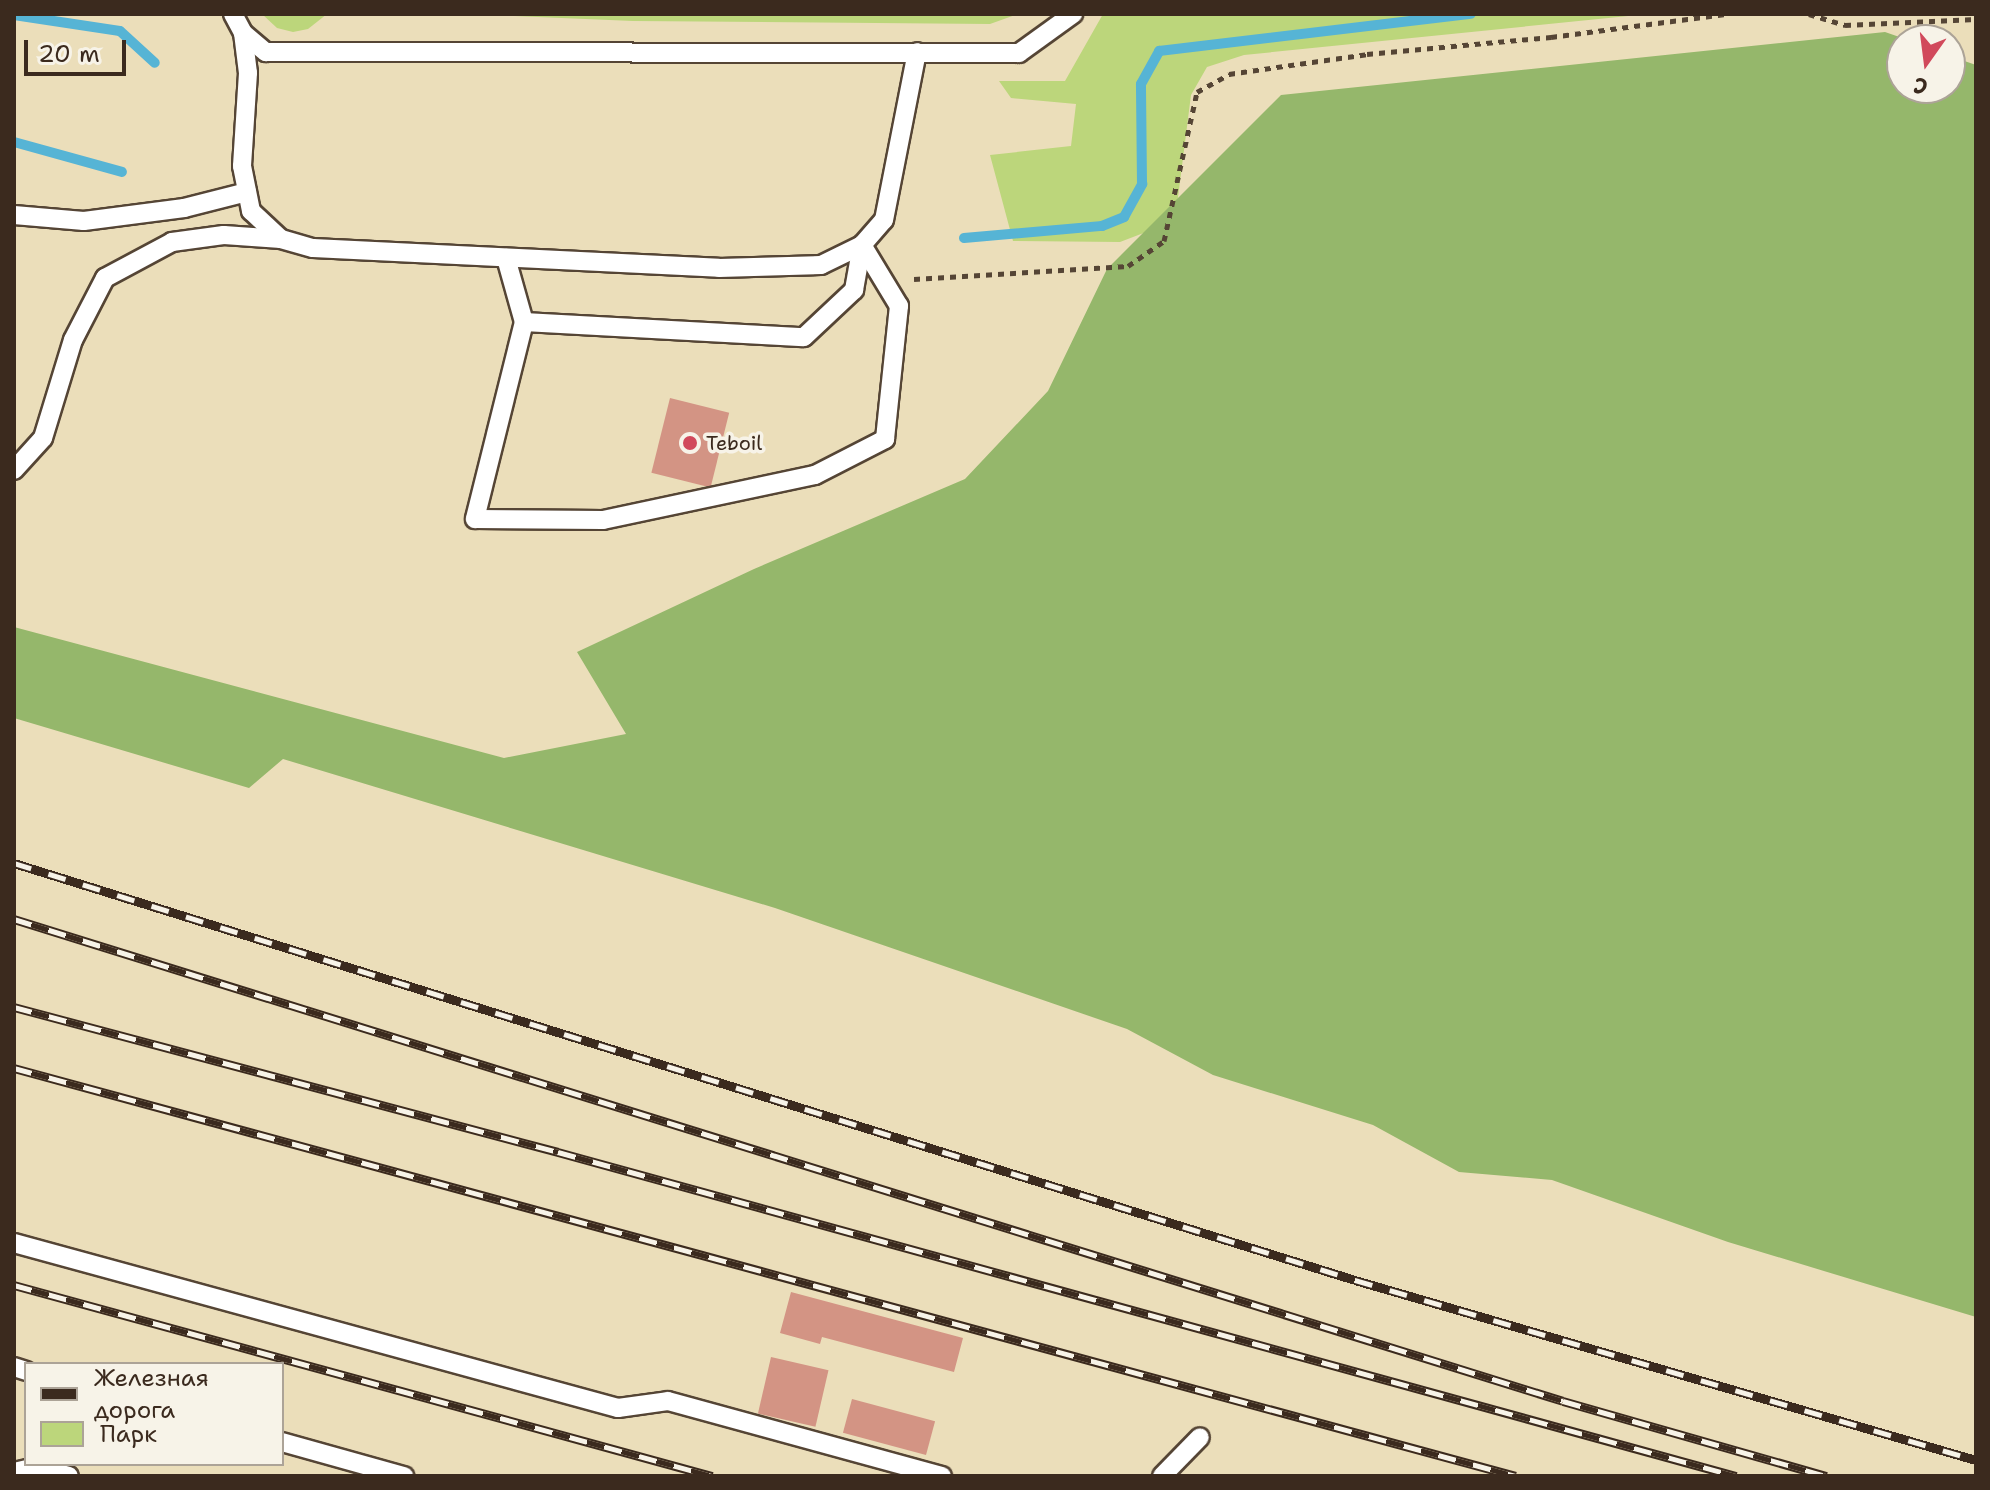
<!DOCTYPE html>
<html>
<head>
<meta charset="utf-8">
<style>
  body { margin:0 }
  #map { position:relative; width:1990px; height:1490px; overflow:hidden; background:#ebdeba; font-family:"Shantell Sans",sans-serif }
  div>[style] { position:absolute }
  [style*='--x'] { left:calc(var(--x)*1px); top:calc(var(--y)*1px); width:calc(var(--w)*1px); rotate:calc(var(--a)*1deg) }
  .green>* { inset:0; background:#bcd67b }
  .forest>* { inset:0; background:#95b76b }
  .stream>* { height:10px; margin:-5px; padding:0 5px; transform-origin:5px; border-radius:5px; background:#56b4d5 }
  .building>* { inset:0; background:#d39484; transform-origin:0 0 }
  .path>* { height:5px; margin-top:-2.5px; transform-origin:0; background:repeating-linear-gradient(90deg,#554535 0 6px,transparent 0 12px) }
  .roads { filter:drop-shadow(2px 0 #554535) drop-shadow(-2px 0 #554535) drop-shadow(0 2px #554535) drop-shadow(0 -2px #554535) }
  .lane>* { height:18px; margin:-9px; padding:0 9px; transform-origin:9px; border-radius:9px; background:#fff }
  .rail>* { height:9px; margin-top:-4.5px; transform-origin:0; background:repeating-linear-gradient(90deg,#f7f3e8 0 18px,#3b2a1e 0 36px); box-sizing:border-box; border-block:2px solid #3b2a1e }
  .dots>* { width:22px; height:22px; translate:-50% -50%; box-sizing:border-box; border:4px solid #f7f3e8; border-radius:50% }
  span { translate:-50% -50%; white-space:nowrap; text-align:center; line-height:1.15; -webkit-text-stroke:7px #f7f3e8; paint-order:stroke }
  .poi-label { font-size:20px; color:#3b2a1e }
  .left { translate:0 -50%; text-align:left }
  .frame { position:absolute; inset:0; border:16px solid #3b2a1e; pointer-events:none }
  .legend { position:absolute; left:24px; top:1362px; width:260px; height:104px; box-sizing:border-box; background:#f7f3e8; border:2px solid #aca397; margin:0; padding:10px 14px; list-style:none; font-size:24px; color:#3b2a1e }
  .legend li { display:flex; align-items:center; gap:16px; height:40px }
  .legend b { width:40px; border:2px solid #aca397 }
  .north { position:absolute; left:1886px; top:24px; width:80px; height:80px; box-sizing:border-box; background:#f7f3e8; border:2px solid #aca397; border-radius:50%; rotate:194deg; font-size:22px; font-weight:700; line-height:32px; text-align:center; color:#3b2a1e }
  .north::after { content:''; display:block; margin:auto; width:28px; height:36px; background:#d1495b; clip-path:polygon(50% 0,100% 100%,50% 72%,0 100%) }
  .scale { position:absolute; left:24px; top:40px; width:102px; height:36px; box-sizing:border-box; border:4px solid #3b2a1e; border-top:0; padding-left:10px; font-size:24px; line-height:28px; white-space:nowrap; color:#3b2a1e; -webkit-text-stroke:6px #f7f3e8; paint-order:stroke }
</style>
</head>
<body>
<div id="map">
  <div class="green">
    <i style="clip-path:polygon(262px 14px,327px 14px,308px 29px,293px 32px,277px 28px)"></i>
    <i style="clip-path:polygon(464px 14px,1018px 14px,990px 24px,633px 21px)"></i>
    <i style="clip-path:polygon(1103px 14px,1648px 14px,1244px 55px,1207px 67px,1191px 95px,1175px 221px,1120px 242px,1013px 241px,990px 155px,1071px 146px,1076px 104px,1011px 98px,999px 81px,1065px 81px)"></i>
  </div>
  <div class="forest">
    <i style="clip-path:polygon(1885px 32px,1908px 40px,1902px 40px,1902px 88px,1950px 88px,1950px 56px,1976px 65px,1976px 1317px,1728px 1242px,1552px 1180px,1459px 1172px,1373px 1125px,1213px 1075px,1127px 1029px,775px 908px,283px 759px,249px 788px,14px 718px,14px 627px,504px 758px,626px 734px,577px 652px,754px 569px,965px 479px,1048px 391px,1107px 269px,1281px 95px)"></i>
  </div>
  <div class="stream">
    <i style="--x:14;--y:15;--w:107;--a:8.6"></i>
    <i style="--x:120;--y:31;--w:47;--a:42.4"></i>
    <i style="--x:14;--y:142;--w:112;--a:15.5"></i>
    <i style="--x:964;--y:238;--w:139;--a:-5"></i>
    <i style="--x:1102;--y:226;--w:24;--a:-22"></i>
    <i style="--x:1124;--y:217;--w:38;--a:-61"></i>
    <i style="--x:1142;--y:184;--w:100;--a:-90.6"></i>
    <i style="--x:1141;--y:84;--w:38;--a:-61"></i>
    <i style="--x:1159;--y:51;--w:314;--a:-6.8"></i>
  </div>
  <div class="building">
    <i style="left:670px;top:398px;width:61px;height:77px;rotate:14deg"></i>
    <i style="clip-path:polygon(791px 1292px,963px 1338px,954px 1372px,822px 1337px,820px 1344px,780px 1333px)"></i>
    <i style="left:771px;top:1357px;width:59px;height:58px;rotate:13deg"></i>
    <i style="left:852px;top:1399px;width:86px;height:35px;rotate:15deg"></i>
  </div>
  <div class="path">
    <i style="--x:1809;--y:14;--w:38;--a:17"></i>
    <i style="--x:1845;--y:25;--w:131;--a:-2.6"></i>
    <i style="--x:914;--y:279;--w:214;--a:-3.5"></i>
    <i style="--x:1128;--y:266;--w:44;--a:-34.8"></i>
    <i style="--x:1164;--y:241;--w:153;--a:-77.5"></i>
    <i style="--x:1197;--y:92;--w:37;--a:-29"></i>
    <i style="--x:1229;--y:74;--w:139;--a:-8.2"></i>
    <i style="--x:1367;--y:54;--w:185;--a:-5.3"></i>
    <i style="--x:1551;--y:37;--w:176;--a:-7.5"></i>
  </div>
  <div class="roads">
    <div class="lane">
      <i style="--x:233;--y:14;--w:21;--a:62"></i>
      <i style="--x:243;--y:33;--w:30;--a:40"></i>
      <i style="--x:266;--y:52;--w:753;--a:0.08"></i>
      <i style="--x:1019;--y:53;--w:67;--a:-35.8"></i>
      <i style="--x:243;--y:33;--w:40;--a:82.9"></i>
      <i style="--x:248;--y:73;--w:93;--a:93.7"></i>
      <i style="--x:242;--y:166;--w:46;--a:78.7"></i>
      <i style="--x:251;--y:211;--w:41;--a:43"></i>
      <i style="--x:281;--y:239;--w:33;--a:16"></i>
      <i style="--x:313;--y:248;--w:406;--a:2.8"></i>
      <i style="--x:719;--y:268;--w:102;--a:-1.7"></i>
      <i style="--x:821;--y:265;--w:46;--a:-26"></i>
      <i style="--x:862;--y:245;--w:33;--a:-49"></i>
      <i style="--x:884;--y:220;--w:171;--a:-78.9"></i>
      <i style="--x:14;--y:215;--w:70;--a:4.9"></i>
      <i style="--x:84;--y:221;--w:101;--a:-7.4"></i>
      <i style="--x:184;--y:208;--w:65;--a:-14.3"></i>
      <i style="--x:506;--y:258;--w:66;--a:74.3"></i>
      <i style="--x:524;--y:322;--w:280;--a:3.1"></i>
      <i style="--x:804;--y:337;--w:69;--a:-43.2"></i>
      <i style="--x:854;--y:290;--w:46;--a:-79.9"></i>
      <i style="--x:524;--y:322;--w:203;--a:104"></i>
      <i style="--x:475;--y:519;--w:128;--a:0.4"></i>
      <i style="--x:603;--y:520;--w:217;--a:-12"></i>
      <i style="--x:815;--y:475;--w:79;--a:-27.2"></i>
      <i style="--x:885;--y:439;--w:134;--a:-84"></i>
      <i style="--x:899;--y:306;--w:71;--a:-121.2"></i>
      <i style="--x:14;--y:470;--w:43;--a:-47.8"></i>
      <i style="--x:43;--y:438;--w:102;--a:-73"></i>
      <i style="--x:73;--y:340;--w:70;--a:-62.7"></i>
      <i style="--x:105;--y:278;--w:76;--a:-28.2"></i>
      <i style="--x:172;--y:242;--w:52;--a:-7.7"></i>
      <i style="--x:224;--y:235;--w:57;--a:4"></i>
      <i style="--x:14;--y:1243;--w:626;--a:15.28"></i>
      <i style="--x:618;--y:1408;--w:50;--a:-8"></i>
      <i style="--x:668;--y:1401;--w:284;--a:15.3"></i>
      <i style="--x:14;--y:1367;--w:13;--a:18"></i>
      <i style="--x:282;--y:1442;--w:127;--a:15.6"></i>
      <i style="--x:14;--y:1472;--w:22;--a:-13"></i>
      <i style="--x:35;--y:1467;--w:35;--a:15"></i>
      <i style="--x:1162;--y:1476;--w:54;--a:-45.7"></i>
    </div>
  </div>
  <div class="rail">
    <i style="--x:14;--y:863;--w:1404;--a:17.27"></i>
    <i style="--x:1355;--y:1280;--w:647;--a:16.16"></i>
    <i style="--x:14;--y:919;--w:1622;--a:17.28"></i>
    <i style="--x:1563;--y:1401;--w:274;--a:15.9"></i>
    <i style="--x:14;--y:1007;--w:563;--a:14.92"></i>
    <i style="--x:558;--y:1152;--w:1222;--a:15.38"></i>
    <i style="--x:14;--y:1068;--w:1556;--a:15.2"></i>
    <i style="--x:14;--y:1285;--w:724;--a:15.3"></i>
  </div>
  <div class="dots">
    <i style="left:690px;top:443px;background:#d1495b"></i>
  </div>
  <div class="poi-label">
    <span class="left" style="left:706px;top:443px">Teboil</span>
  </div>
  <div class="frame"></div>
  <ul class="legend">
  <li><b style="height:10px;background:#3b2a1e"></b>Железная дорога</li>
  <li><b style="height:22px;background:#bcd67b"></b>Парк</li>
  </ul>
  <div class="north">С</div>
  <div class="scale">20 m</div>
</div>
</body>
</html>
